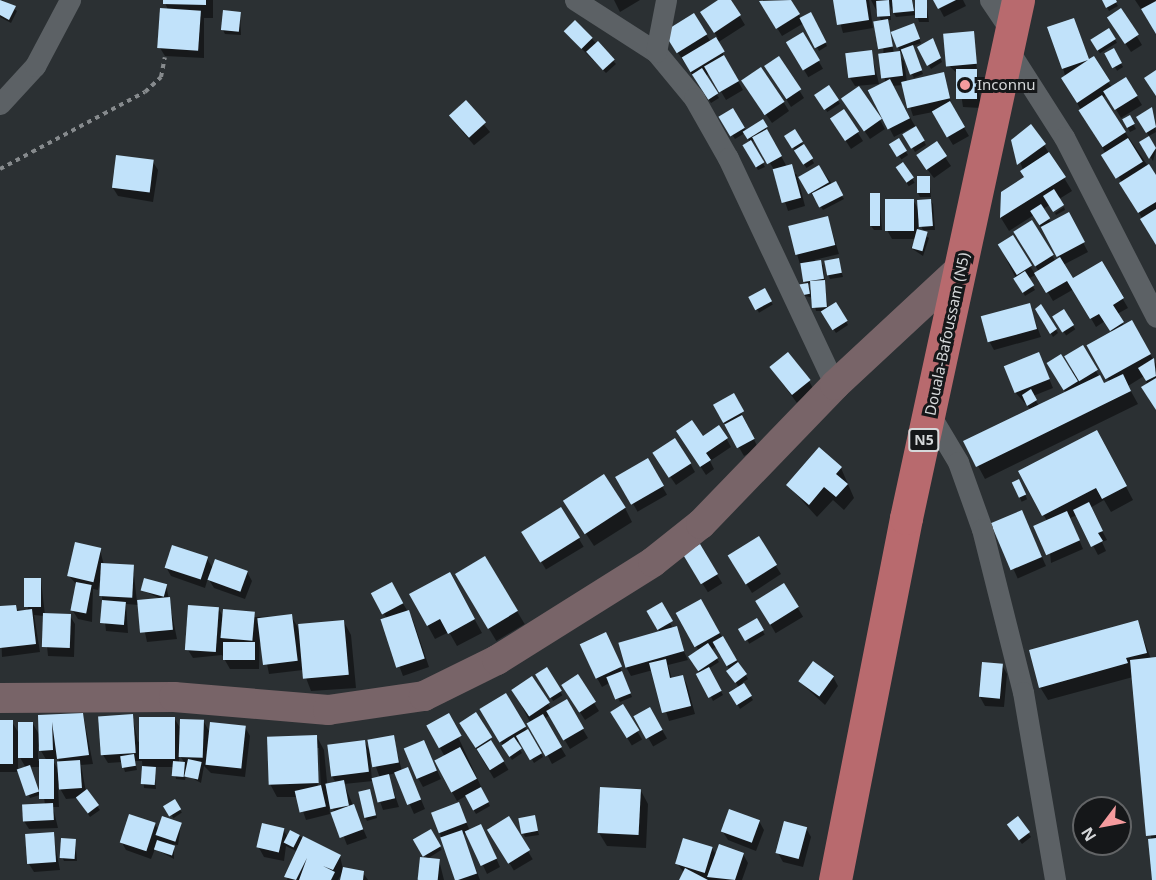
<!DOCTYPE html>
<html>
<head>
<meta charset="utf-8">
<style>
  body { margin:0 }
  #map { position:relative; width:1156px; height:880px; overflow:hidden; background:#2b3033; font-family:"Noto Sans",sans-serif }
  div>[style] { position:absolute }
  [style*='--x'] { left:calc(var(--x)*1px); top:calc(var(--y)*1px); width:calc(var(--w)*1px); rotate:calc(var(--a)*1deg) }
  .shadow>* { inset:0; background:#0007; transform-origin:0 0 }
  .building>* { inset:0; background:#c1e2fa; transform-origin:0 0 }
  .path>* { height:4px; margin-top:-2px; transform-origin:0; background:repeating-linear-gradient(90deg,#868a8d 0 4.5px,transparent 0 9px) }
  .street>* { height:21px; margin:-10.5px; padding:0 10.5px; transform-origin:10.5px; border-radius:10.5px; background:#5c6165 }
  .secondary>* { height:30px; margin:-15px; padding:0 15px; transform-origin:15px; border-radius:15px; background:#786468 }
  .highway>* { height:33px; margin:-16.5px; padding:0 16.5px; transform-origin:16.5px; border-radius:16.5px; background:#b86a6e }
  .dots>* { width:16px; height:16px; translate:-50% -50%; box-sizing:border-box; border:3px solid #151719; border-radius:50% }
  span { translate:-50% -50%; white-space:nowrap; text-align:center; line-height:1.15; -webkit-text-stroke:6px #151719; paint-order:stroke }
  .shield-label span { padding:2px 4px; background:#151719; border:2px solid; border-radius:4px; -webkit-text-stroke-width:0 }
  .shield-label { font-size:14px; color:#d5d8da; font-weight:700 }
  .poi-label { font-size:15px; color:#d5d8da }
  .left { translate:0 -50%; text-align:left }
  .street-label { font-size:15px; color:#d5d8da }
  .north { position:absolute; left:1072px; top:796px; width:60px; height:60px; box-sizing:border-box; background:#151719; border:2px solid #626466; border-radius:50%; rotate:238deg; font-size:16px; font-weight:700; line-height:24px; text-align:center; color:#d5d8da }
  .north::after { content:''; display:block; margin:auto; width:21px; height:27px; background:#f59b9e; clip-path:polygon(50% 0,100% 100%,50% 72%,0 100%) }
</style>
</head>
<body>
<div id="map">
  <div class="shadow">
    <i style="clip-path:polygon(2px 0,17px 11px,11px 23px,0 17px)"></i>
    <i style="clip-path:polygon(164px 0,213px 0,213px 18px,204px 18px,204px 58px,165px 56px,160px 48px,168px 10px)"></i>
    <i style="clip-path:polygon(614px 0,640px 0,620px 12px)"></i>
    <i style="clip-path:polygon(721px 0,730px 0,745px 25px,717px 43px,743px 90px,726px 100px,710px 73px,705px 76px,719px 98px,711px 103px,665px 33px,693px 15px,711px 42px,718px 38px,707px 21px)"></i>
    <i style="clip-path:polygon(789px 0,801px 18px,810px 14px,827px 46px,819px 51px,804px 23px,782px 36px,761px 2px)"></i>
    <i style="clip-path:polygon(834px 0,869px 0,873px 28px,843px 33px)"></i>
    <i style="clip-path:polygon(871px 0,912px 0,915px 14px,926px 0,929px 22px,919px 22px,917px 15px,896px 17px,890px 6px,891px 20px,886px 20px,894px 53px,904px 61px,907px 82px,944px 74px,952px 107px,969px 136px,953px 145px,933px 112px,913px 116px,903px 85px,892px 86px,926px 145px,915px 152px,905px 135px,913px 127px,894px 137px,870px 91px,885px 83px,882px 22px)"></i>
    <i style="clip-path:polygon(935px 0,963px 0,966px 6px,944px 17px)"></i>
    <i style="clip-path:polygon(1103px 0,1114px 0,1118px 6px,1109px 11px)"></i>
    <i style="clip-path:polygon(1135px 0,1156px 0,1156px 31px,1145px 15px)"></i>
    <i style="clip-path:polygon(1121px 10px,1142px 45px,1131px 52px,1114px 26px)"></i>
    <i style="clip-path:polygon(240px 13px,241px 35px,225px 34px,223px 30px)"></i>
    <i style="clip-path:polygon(1073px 20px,1090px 61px,1112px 87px,1126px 79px,1142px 105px,1121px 118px,1107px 94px,1102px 98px,1156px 178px,1156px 243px,1068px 87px,1063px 68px)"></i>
    <i style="clip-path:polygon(915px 29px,921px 43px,912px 46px,923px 74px,914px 78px,898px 47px)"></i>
    <i style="left:1109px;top:30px;width:15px;height:20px;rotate:58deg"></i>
    <i style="clip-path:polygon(973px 33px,981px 108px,963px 107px,958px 74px,948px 65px)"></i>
    <i style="left:803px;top:34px;width:40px;height:17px;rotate:60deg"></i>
    <i style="clip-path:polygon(568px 35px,592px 39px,616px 64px,606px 73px)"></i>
    <i style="clip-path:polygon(935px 43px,942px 62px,931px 69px,919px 48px)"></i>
    <i style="clip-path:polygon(871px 51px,879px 84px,855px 86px,850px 78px)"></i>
    <i style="left:1113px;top:51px;width:19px;height:7px;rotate:58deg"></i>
    <i style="clip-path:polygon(771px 75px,799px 90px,804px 98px,791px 107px)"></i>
    <i style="left:829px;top:87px;width:20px;height:15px;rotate:57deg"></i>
    <i style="clip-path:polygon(749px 90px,784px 103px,789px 111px,772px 123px)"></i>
    <i style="left:465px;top:102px;width:39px;height:21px;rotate:50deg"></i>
    <i style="clip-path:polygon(848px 107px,880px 120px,885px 129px,870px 139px)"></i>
    <i style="clip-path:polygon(1152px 109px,1156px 132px,1149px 136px,1138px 118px)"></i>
    <i style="clip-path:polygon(733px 110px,746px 131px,762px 121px,787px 167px,797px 175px,805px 206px,788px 211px,775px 171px,755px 140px,750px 142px,765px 167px,758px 170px,744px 146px,750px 142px,745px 133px,735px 139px,721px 118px)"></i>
    <i style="clip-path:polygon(844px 111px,863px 141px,851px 149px,837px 127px)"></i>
    <i style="clip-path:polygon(1129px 117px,1136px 129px,1130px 132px,1124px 120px)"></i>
    <i style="left:794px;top:131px;width:38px;height:9px;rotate:58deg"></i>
    <i style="clip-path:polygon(1148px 138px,1156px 150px,1153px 161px,1141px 143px)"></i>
    <i style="left:898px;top:140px;width:18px;height:8px;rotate:56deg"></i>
    <i style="clip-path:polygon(1012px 140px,1044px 145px,1072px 191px,1043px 209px,1051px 223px,1068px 214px,1088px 252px,1063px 265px,1073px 281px,1102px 263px,1128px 308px,1117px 314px,1124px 326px,1131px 322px,1156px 364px,1156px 408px,1144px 376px,1128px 386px,1138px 404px,985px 479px,978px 466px,1031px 410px,1015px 392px,1039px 354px,1053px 388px,1033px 396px,1039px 406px,1066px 393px,1053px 372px,1073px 372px,1066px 357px,1082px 347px,1104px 385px,1110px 382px,1089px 347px,1113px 333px,1105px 321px,1096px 327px,1074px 289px,1053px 301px,1037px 274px,1028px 279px,1035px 290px,1025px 296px,999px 245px,1012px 237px,1035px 274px,1039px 272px,1015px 232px,1032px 222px,1056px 262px,1060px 259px,1034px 215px,1009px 231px,1001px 218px,1003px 192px,1026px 178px)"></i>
    <i style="clip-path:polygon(936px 144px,951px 166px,934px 178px,924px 165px)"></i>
    <i style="clip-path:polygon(153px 162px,158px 170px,153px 202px,118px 196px,113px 188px)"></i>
    <i style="left:903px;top:164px;width:22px;height:7px;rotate:58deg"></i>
    <i style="clip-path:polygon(819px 167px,844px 199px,823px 210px,800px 178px)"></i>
    <i style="clip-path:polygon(929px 177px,931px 197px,920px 197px,918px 193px)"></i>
    <i style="clip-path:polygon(879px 195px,882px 230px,874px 230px,871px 226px)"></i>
    <i style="clip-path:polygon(913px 200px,920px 212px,930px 200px,933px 204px,935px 230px,923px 230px,918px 220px,918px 231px,929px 238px,923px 256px,911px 248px,915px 239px,892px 239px,887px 230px)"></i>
    <i style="clip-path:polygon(1064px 207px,1065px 210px,1056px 215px,1055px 213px)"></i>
    <i style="clip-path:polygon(evenodd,828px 218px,839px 254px,814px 260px,823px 265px,828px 309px,836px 304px,848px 325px,836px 333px,822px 311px,816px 311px,813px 298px,802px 295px,806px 285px,797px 254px,828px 218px,812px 283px,813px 294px,807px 284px,812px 283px)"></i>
    <i style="clip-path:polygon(838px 260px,843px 277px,830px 279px,828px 275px)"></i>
    <i style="left:764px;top:290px;width:17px;height:16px;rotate:59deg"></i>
    <i style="clip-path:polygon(1029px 305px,1041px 337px,994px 350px,989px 341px)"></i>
    <i style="clip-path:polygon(1041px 306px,1058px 333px,1053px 337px,1037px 309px)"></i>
    <i style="left:1063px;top:311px;width:22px;height:11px;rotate:56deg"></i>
    <i style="clip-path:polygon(771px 368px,809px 381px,814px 390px,797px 403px)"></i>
    <i style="clip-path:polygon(733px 395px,758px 448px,744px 456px,715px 406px)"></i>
    <i style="clip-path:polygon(726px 438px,731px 447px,710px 461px,714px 469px,706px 475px,683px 440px)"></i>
    <i style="clip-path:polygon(1104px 445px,1133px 500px,1111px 512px,1104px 500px,1090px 508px,1107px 540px,1102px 542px,1106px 551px,1098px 555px,1077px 515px,1070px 518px,1083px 549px,1051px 563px,1047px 521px,1020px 472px)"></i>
    <i style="left:647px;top:460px;width:40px;height:34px;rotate:60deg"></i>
    <i style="clip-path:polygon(660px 462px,690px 463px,695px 472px,676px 485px)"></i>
    <i style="clip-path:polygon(841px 468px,854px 498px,844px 510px,833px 500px,817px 517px,788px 485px)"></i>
    <i style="left:1019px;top:481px;width:20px;height:6px;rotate:66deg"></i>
    <i style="clip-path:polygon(625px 508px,632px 522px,594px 546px,573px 514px)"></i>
    <i style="left:561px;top:509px;width:44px;height:44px;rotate:59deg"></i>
    <i style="left:1022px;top:512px;width:59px;height:31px;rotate:66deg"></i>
    <i style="clip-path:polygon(758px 538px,781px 574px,752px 593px,735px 565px)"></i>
    <i style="left:699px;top:546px;width:44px;height:17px;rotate:58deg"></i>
    <i style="clip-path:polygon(100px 550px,104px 565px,133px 566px,137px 602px,163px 600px,142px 590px,166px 585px,177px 639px,147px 642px,139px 605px,126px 604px,128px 633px,106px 631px,100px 580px,98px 590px,93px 589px,92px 622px,78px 619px,73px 611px,77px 585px,69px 576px)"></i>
    <i style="left:485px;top:558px;width:77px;height:33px;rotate:59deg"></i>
    <i style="clip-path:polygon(207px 559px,213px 568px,247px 572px,252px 581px,245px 599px,214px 588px,208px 578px,205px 588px,171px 576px,166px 567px)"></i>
    <i style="clip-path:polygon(41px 580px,45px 615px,70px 616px,75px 624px,74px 657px,48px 656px,44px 616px,34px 615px,40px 652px,2px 657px,0 609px,27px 610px)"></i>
    <i style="clip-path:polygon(391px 584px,413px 620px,429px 667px,403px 676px,382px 620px,387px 619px,373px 593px)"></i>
    <i style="left:784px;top:585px;width:37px;height:32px;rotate:59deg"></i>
    <i style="clip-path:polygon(457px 587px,482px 633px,457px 646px,449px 632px,435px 639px,411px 595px)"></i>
    <i style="clip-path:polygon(700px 601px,748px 679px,742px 683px,753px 700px,740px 709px,731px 693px,739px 688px,717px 646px,711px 650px,719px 662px,708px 669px,723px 695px,713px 701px,690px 656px,699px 651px,678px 614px)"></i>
    <i style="clip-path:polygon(661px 604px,688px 660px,668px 665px,672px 679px,683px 676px,687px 685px,695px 714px,669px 721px,653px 670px,631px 676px,626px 667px,660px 632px,648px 611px)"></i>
    <i style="clip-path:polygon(218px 608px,224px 618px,291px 616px,299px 629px,344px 622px,351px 635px,356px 688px,311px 691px,303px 670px,269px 674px,260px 628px,259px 669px,230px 669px,222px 655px,193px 658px,188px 650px)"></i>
    <i style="left:756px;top:620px;width:17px;height:18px;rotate:59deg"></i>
    <i style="clip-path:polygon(1137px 622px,1151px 659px,1156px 659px,1156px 880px,1133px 677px,1048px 700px,1040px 687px)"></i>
    <i style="clip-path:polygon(610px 643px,632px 697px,620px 702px,611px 682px,602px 687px,597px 678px)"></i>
    <i style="clip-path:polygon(1002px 665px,1007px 674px,1004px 707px,985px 706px,980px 697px)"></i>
    <i style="left:546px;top:669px;width:31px;height:11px;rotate:58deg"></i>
    <i style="clip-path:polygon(833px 677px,838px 686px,825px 705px,800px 682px)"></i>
    <i style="clip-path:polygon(531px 678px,552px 710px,566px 701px,588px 738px,570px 749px,550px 715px,544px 719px,566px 756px,552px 764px,518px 699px)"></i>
    <i style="clip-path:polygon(568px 694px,594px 703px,599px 711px,585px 720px)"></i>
    <i style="clip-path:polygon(505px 695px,543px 757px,534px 763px,521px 740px,516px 743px,522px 753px,512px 760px,481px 709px)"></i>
    <i style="left:622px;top:706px;width:39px;height:12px;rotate:59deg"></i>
    <i style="left:650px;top:709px;width:34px;height:16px;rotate:60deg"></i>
    <i style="clip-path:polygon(evenodd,83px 714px,93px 764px,81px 765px,86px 792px,100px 810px,90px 817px,78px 798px,66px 799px,58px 785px,59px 807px,53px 807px,58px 828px,29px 829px,24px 821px,45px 805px,40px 767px,29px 767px,40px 795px,30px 798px,20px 772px,0 772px,0 722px,12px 722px,20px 735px,33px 724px,40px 736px,39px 716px,83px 714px,38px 746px,47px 761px,38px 761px,38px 746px,83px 714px,18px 754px,26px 768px,18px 771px,18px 754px,83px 714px,52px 759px,59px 759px,60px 773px,52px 759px)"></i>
    <i style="left:475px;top:714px;width:65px;height:17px;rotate:59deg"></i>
    <i style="clip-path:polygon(evenodd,132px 715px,138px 742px,174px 718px,182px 731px,204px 722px,210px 733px,245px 727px,250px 736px,245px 777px,211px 773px,204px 766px,201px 783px,186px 775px,185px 780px,176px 779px,174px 767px,154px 767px,156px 789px,144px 788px,142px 761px,135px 761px,137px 770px,125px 772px,122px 762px,108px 763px,103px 755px,132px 715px,179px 754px,185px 764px,179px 763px,179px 754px)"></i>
    <i style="clip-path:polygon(448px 715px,490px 806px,476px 814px,466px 796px,457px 801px,452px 792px,445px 757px,428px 726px)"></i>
    <i style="clip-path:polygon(evenodd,317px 737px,324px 750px,330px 814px,306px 820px,298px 797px,277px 797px,270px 784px,268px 738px,317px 737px,316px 748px,319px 748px,321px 790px,318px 790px,316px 748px)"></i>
    <i style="clip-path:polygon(evenodd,393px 737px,402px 771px,412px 778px,425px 809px,414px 814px,396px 773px,388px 775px,399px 807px,383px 810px,373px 781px,344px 784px,367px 838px,347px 845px,333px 809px,336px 783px,332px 776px,364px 741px,371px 753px,393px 737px,370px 759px,373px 759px,380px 778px,372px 780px,370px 759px)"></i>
    <i style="clip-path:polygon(424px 742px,441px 779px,423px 787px,418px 778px)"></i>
    <i style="clip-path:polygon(369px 790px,377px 818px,367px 821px,365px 817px)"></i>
    <i style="clip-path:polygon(641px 791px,648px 804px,646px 848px,607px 846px,599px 833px)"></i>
    <i style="left:174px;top:801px;width:14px;height:10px;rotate:56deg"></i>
    <i style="clip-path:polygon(458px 804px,470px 831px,486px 835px,500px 867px,487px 874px,468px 833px,463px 835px,480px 880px,456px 880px,433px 813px)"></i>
    <i style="clip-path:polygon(534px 817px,539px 835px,525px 837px,523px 833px)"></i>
    <i style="left:508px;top:818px;width:48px;height:22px;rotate:59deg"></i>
    <i style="clip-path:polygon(1018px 818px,1031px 837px,1022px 844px,1011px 829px)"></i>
    <i style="clip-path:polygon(759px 821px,764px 830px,756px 851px,728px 840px,723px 832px)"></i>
    <i style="clip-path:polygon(181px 824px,178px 845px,157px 842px,174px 848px,174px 859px,155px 849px,151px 859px,126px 850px,121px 841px,155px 825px,159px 830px)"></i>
    <i style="clip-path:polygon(806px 828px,811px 837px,803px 867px,783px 862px,778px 853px)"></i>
    <i style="clip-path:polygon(283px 829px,288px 838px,299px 836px,340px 856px,343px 869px,363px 873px,368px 880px,342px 880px,342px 873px,338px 880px,287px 880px,298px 852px,286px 846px,284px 861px,264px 857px,259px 848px)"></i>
    <i style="left:430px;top:831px;width:22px;height:17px;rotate:58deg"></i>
    <i style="clip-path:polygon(53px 834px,60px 870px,34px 872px,29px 864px)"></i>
    <i style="clip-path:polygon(75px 840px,77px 861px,64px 861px,62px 857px)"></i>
    <i style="clip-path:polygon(712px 848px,716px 855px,743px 854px,748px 863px,742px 880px,680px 880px,684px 873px,677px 863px)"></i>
    <i style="clip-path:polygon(439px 860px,444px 880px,420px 880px)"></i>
  </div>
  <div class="building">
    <i style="clip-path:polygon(0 0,16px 6px,9px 20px,0 15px)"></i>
    <i style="clip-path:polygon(163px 0,206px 0,206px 5px,163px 4px)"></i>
    <i style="clip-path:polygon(718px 0,731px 0,741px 15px,714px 33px,700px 12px)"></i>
    <i style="clip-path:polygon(791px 0,800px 14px,776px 29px,759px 1px)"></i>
    <i style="clip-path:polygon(833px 0,866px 0,869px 20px,837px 25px)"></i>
    <i style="left:889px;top:0;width:16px;height:13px;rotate:86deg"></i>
    <i style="clip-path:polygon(892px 0,912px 0,914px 11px,893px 13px)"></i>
    <i style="left:915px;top:0;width:12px;height:18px"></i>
    <i style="clip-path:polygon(933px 0,956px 0,938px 9px)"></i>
    <i style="clip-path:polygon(1102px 0,1116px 0,1117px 2px,1106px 8px)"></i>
    <i style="clip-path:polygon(1156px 1px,1156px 34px,1141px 9px)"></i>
    <i style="left:160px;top:8px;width:41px;height:40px;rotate:4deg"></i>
    <i style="left:1121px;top:8px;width:32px;height:17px;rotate:56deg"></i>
    <i style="left:223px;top:10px;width:18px;height:20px;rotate:6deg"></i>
    <i style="left:811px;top:12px;width:34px;height:13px;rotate:63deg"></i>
    <i style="left:694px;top:13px;width:25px;height:36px;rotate:58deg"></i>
    <i style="clip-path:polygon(1074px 18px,1089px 59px,1094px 56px,1110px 81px,1077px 103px,1061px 78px,1088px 60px,1062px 69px,1047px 27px)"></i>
    <i style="left:888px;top:19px;width:28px;height:15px;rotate:80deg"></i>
    <i style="left:575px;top:20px;width:25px;height:16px;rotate:45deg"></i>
    <i style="left:914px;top:23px;width:17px;height:25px;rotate:69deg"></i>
    <i style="left:1109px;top:28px;width:13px;height:22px;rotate:58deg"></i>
    <i style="left:974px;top:31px;width:33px;height:31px;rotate:85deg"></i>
    <i style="left:803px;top:32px;width:33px;height:20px;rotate:59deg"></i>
    <i style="left:716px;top:37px;width:17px;height:40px;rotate:59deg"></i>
    <i style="clip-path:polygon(933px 38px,941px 58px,927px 66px,917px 47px)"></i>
    <i style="left:598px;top:41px;width:25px;height:16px;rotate:48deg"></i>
    <i style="left:913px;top:45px;width:27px;height:13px;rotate:70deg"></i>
    <i style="left:1114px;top:48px;width:17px;height:11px;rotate:62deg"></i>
    <i style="left:872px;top:50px;width:25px;height:27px;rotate:83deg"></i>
    <i style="left:900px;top:51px;width:25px;height:22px;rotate:83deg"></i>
    <i style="left:724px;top:55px;width:30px;height:23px;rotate:60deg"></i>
    <i style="left:779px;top:56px;width:40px;height:18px;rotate:56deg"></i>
    <i style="left:761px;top:67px;width:42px;height:24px;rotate:56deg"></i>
    <i style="left:702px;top:68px;width:30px;height:12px;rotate:57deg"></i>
    <i style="left:956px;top:69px;width:21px;height:30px"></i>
    <i style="clip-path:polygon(1156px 70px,1156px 96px,1144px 78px)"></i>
    <i style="left:944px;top:72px;width:27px;height:44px;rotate:77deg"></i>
    <i style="left:1126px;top:77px;width:22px;height:27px;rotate:58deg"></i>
    <i style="left:890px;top:79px;width:44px;height:25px;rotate:63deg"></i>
    <i style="left:829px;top:85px;width:18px;height:18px;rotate:56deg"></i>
    <i style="left:859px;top:86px;width:40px;height:22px;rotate:55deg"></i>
    <i style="left:1102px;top:95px;width:44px;height:28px;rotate:57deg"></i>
    <i style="left:466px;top:100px;width:30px;height:23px;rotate:48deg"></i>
    <i style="left:950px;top:101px;width:30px;height:21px;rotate:60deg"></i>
    <i style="clip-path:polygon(1152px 107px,1156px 127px,1146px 133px,1136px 117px)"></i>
    <i style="left:733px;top:108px;width:23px;height:17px;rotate:59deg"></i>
    <i style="left:844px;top:109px;width:27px;height:17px;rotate:56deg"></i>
    <i style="left:1130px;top:115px;width:10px;height:9px;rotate:61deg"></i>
    <i style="left:763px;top:119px;width:9px;height:24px;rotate:58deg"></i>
    <i style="clip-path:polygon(1031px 124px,1046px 144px,1017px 165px,1011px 140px)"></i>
    <i style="left:916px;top:126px;width:17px;height:16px;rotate:59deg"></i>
    <i style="left:767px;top:129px;width:31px;height:17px;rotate:61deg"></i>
    <i style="left:795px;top:129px;width:15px;height:13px;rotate:58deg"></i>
    <i style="clip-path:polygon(1149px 136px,1156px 148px,1149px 159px,1139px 142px)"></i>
    <i style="left:899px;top:138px;width:15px;height:12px;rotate:58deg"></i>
    <i style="left:1128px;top:138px;width:28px;height:32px;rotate:58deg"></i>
    <i style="left:751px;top:140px;width:26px;height:10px;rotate:59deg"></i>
    <i style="left:937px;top:141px;width:18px;height:25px;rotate:56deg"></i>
    <i style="left:804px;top:144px;width:17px;height:12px;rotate:57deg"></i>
    <i style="clip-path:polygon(1049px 152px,1066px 177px,1000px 218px,1001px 192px,1024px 177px,1020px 171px)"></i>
    <i style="left:116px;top:155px;width:38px;height:33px;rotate:7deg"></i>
    <i style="left:903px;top:162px;width:19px;height:9px;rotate:55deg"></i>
    <i style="left:792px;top:164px;width:35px;height:20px;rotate:75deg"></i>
    <i style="clip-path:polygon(1149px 164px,1156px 175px,1156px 202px,1138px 213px,1119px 183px)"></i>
    <i style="left:819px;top:165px;width:20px;height:24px;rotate:60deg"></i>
    <i style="left:917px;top:176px;width:13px;height:17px"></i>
    <i style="left:836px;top:181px;width:16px;height:27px;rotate:63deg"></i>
    <i style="left:1054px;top:189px;width:19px;height:13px;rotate:58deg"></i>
    <i style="left:870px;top:193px;width:10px;height:33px"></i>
    <i style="left:885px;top:199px;width:29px;height:32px"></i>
    <i style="left:931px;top:199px;width:27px;height:14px;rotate:86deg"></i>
    <i style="left:1041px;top:204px;width:17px;height:13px;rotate:57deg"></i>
    <i style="clip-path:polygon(1156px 209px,1156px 245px,1140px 219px)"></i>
    <i style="left:1069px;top:212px;width:34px;height:32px;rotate:62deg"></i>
    <i style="left:828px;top:216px;width:30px;height:41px;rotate:76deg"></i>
    <i style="left:1032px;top:220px;width:41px;height:22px;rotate:58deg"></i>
    <i style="left:917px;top:229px;width:11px;height:20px;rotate:15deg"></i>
    <i style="left:1013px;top:235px;width:36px;height:18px;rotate:58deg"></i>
    <i style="clip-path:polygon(1060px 257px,1073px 278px,1102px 261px,1124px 298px,1113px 305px,1124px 322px,1110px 331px,1099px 314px,1090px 319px,1067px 281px,1046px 293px,1034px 273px)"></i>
    <i style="left:839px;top:258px;width:15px;height:15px;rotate:79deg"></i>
    <i style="left:821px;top:260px;width:19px;height:21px;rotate:81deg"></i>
    <i style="left:1025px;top:271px;width:17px;height:14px;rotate:57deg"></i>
    <i style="left:825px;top:280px;width:27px;height:15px;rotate:86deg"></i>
    <i style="left:808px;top:283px;width:11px;height:9px;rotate:80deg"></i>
    <i style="left:765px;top:288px;width:15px;height:19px;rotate:62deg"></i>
    <i style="left:836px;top:302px;width:22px;height:18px;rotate:58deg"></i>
    <i style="left:1030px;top:303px;width:27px;height:51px;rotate:75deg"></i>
    <i style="clip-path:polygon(1041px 304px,1057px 329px,1050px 334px,1035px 309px)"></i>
    <i style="left:1064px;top:309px;width:19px;height:14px;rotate:58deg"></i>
    <i style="left:1132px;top:320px;width:39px;height:52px;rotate:61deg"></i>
    <i style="left:1083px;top:345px;width:29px;height:22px;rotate:59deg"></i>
    <i style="left:788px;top:352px;width:36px;height:24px;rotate:51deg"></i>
    <i style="left:1039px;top:352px;width:29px;height:38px;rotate:68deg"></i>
    <i style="left:1061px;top:354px;width:32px;height:17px;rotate:58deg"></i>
    <i style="clip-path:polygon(1154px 358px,1156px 376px,1146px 381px,1138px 368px)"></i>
    <i style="clip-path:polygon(1123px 374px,1131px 391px,976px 467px,963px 441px,1100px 375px,1104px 383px)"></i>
    <i style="clip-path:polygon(1156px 378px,1156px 410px,1141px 387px)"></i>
    <i style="clip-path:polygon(1031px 389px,1037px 400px,1027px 406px,1022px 395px)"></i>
    <i style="left:734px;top:393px;width:21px;height:24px;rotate:61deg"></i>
    <i style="left:742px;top:415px;width:27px;height:20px;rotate:62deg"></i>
    <i style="clip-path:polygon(692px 420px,703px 436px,719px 425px,728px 438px,706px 453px,711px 460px,700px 467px,676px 431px)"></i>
    <i style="clip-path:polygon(1097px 430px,1127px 486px,1102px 499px,1096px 488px,1042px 516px,1018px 471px)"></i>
    <i style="left:675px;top:438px;width:30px;height:27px;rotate:57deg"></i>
    <i style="clip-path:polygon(819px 447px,842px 467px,836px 474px,848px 484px,836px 497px,824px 487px,809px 505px,786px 485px)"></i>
    <i style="left:648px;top:458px;width:32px;height:38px;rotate:60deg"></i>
    <i style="left:604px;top:474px;width:40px;height:49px;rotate:57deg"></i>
    <i style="left:1019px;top:479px;width:17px;height:8px;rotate:65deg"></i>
    <i style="clip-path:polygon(1089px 502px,1103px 531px,1098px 533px,1103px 541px,1091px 547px,1073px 510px)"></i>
    <i style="left:561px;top:507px;width:36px;height:47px;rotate:58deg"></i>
    <i style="left:1022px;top:510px;width:51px;height:34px;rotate:67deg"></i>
    <i style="left:1067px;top:511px;width:32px;height:37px;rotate:66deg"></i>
    <i style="left:759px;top:536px;width:34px;height:37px;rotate:58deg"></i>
    <i style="left:75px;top:542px;width:27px;height:35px;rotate:13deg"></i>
    <i style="left:700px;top:544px;width:35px;height:20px;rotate:59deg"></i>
    <i style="left:172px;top:545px;width:38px;height:24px;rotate:18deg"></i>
    <i style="left:485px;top:556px;width:64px;height:35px;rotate:59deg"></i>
    <i style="left:215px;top:559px;width:35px;height:22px;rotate:20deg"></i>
    <i style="left:101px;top:563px;width:33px;height:33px;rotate:3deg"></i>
    <i style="clip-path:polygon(450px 572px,475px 619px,448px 634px,440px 619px,427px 626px,409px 594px)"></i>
    <i style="left:24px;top:578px;width:17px;height:29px"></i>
    <i style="left:144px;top:578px;width:24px;height:13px;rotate:15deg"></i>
    <i style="left:76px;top:582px;width:16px;height:29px;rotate:11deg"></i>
    <i style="left:392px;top:582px;width:24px;height:24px;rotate:62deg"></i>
    <i style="left:784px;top:583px;width:28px;height:34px;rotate:58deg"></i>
    <i style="left:170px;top:597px;width:33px;height:33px;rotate:85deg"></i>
    <i style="left:701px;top:599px;width:39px;height:29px;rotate:61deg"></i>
    <i style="left:102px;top:600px;width:24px;height:23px;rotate:5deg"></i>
    <i style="left:662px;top:602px;width:22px;height:18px;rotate:60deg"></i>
    <i style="clip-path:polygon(16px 605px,17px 611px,32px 609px,36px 644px,0 648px,0 606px)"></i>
    <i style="left:188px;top:605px;width:31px;height:45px;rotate:4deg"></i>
    <i style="left:223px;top:609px;width:32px;height:29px;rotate:5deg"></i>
    <i style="left:409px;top:610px;width:51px;height:30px;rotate:72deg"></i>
    <i style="left:43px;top:613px;width:28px;height:34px;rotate:2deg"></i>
    <i style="left:292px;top:614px;width:47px;height:35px;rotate:83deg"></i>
    <i style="left:757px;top:618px;width:14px;height:22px;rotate:60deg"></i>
    <i style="left:344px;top:620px;width:55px;height:46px;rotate:85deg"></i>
    <i style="clip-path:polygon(1138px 620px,1147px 653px,1126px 658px,1128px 663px,1039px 688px,1029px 650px)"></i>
    <i style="left:677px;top:626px;width:26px;height:61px;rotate:74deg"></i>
    <i style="left:606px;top:632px;width:38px;height:29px;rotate:65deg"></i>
    <i style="left:723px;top:636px;width:28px;height:12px;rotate:60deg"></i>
    <i style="left:223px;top:642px;width:32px;height:18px"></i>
    <i style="left:708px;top:643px;width:18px;height:24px;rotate:56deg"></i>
    <i style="clip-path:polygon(1156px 657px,1156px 835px,1146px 836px,1130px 660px)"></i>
    <i style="clip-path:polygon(666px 659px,670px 678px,683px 675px,691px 706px,662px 713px,649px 663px)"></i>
    <i style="left:813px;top:661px;width:26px;height:25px;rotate:36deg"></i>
    <i style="left:738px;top:662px;width:15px;height:15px;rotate:53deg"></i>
    <i style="left:982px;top:662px;width:21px;height:35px;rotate:5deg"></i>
    <i style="left:547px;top:667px;width:28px;height:14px;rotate:58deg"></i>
    <i style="left:709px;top:667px;width:27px;height:15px;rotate:62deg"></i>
    <i style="left:622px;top:671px;width:24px;height:17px;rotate:68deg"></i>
    <i style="left:578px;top:674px;width:33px;height:20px;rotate:57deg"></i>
    <i style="left:532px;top:676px;width:32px;height:25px;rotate:56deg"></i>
    <i style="left:744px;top:683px;width:15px;height:18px;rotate:58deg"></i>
    <i style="left:506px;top:693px;width:39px;height:31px;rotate:59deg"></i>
    <i style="left:567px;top:699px;width:34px;height:24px;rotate:60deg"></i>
    <i style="left:623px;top:704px;width:31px;height:15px;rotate:58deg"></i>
    <i style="left:650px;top:707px;width:26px;height:19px;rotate:61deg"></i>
    <i style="left:476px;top:712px;width:30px;height:20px;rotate:57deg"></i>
    <i style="clip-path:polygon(83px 713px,89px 755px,57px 759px,52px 722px,53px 750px,39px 751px,38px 715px)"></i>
    <i style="left:449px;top:713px;width:26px;height:26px;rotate:61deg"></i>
    <i style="left:133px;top:714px;width:39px;height:35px;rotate:86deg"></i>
    <i style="left:543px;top:714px;width:38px;height:19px;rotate:60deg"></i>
    <i style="left:139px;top:717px;width:36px;height:42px"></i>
    <i style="left:180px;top:719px;width:24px;height:38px;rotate:2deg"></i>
    <i style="left:0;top:720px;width:13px;height:44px"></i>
    <i style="left:18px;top:722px;width:15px;height:36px"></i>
    <i style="left:210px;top:722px;width:36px;height:43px;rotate:6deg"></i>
    <i style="left:528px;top:729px;width:28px;height:14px;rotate:60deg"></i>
    <i style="left:317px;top:735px;width:48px;height:50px;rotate:88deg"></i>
    <i style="left:394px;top:735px;width:28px;height:27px;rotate:80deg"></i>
    <i style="left:514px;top:737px;width:14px;height:15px;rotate:56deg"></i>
    <i style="left:365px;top:740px;width:32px;height:38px;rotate:83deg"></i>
    <i style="left:424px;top:740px;width:33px;height:22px;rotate:67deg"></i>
    <i style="left:491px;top:740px;width:25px;height:17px;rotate:58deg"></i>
    <i style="left:460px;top:747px;width:36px;height:29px;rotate:62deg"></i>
    <i style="left:134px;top:754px;width:12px;height:14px;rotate:81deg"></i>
    <i style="left:39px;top:759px;width:15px;height:40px"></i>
    <i style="left:188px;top:759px;width:14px;height:18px;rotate:12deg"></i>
    <i style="left:80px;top:760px;width:28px;height:23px;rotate:86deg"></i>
    <i style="left:173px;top:761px;width:12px;height:15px;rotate:5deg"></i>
    <i style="left:30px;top:765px;width:28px;height:14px;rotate:71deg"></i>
    <i style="left:142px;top:766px;width:14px;height:18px;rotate:4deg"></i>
    <i style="left:408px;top:767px;width:35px;height:15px;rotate:68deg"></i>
    <i style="left:389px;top:774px;width:25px;height:18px;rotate:76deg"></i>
    <i style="left:344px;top:780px;width:26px;height:19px;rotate:79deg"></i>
    <i style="left:321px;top:785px;width:22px;height:27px;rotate:77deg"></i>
    <i style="left:481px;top:787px;width:17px;height:18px;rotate:62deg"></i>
    <i style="left:600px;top:787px;width:41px;height:46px;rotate:3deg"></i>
    <i style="left:87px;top:789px;width:20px;height:14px;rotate:53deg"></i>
    <i style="left:370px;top:789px;width:27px;height:12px;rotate:77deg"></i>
    <i style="left:175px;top:799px;width:12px;height:14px;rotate:59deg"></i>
    <i style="left:459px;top:802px;width:22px;height:30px;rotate:69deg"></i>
    <i style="left:53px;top:803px;width:17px;height:31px;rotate:87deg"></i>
    <i style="left:354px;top:804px;width:27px;height:25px;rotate:70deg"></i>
    <i style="left:729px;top:809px;width:33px;height:24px;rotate:20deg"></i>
    <i style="left:129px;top:814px;width:28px;height:30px;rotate:18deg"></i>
    <i style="left:535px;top:815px;width:16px;height:17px;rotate:79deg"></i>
    <i style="left:162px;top:816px;width:21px;height:20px;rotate:19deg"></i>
    <i style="left:509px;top:816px;width:40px;height:26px;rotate:58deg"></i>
    <i style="left:1018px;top:816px;width:20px;height:14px;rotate:53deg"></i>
    <i style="left:784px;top:821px;width:24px;height:33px;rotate:15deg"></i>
    <i style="left:262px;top:823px;width:23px;height:25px;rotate:13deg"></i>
    <i style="left:481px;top:824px;width:38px;height:18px;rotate:65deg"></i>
    <i style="left:431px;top:829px;width:20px;height:21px;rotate:60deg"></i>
    <i style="left:290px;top:830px;width:11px;height:14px;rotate:27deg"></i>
    <i style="left:462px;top:830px;width:46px;height:23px;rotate:71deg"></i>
    <i style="left:54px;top:832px;width:30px;height:29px;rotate:86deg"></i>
    <i style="clip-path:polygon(303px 836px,341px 855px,333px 870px,323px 866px,335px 872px,331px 880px,299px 880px,307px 858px,296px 880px,284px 877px)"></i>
    <i style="left:61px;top:838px;width:15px;height:20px;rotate:4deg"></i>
    <i style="left:683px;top:838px;width:31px;height:27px;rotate:17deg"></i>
    <i style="clip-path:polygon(1156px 838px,1156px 880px,1152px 880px,1148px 839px)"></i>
    <i style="left:157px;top:840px;width:19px;height:10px;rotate:18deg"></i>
    <i style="clip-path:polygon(719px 844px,744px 853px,735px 880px,707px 877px)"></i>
    <i style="left:420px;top:857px;width:20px;height:23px;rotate:6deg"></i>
    <i style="clip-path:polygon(343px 867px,364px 871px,363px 880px,340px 880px)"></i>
    <i style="clip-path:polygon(685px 868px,708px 880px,679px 880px)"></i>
  </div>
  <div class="path">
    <i style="--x:0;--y:169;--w:164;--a:-28"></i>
    <i style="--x:145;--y:92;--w:22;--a:-43"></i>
    <i style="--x:161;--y:77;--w:20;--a:-79"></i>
  </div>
  <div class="street">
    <i style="--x:575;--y:0;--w:96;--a:32.7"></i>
    <i style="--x:656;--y:52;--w:60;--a:50.4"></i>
    <i style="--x:694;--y:98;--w:69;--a:60.5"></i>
    <i style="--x:728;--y:158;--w:251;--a:64.8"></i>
    <i style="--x:990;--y:0;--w:37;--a:56"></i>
    <i style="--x:1007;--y:48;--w:106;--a:57.4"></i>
    <i style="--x:1064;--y:137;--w:202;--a:62.9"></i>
    <i style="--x:656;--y:52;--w:53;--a:-79.1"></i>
    <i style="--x:0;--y:104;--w:52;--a:-47.4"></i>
    <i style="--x:35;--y:66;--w:75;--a:-62.1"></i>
    <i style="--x:930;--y:415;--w:55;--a:59.2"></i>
    <i style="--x:958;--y:462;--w:71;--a:70.3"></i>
    <i style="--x:982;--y:529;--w:168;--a:75.9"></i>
    <i style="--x:1023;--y:692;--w:191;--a:80.3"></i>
  </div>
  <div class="secondary">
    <i style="--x:0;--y:698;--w:174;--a:-0.3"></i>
    <i style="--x:174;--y:697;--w:155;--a:4.8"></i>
    <i style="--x:328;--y:710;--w:97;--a:-8.3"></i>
    <i style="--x:424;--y:696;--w:81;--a:-26.3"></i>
    <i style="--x:497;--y:660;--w:184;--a:-32.1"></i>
    <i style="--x:653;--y:562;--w:61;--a:-38.4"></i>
    <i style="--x:701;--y:524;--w:193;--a:-46"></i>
    <i style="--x:835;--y:385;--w:173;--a:-42.9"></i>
  </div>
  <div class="highway">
    <i style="--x:835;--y:880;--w:369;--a:-78.9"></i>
    <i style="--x:906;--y:518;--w:530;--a:-77.8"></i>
  </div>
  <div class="dots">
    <i style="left:965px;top:85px;background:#f59b9e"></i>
  </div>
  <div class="shield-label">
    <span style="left:924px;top:440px">N5</span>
  </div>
  <div class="poi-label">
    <span class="left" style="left:977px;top:85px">Inconnu</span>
  </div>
  <div class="street-label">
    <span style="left:947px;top:334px;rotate:-78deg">Douala-Bafoussam (N5)</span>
  </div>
  <div class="north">N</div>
</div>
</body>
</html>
